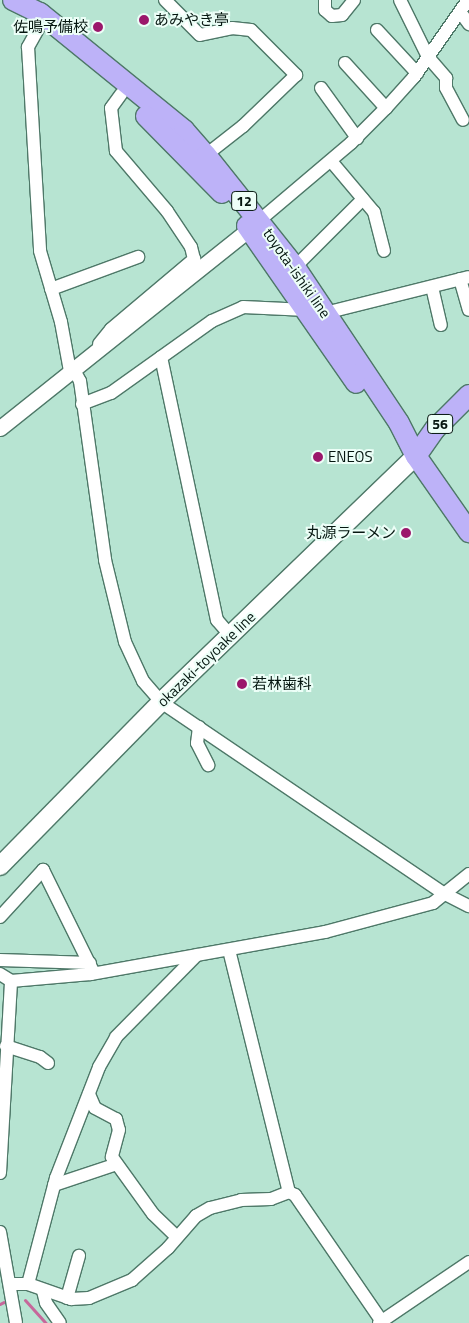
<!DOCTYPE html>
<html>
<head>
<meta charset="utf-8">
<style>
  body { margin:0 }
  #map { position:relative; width:469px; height:1323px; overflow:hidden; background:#b7e4d2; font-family:"Titillium Web","Noto Sans JP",sans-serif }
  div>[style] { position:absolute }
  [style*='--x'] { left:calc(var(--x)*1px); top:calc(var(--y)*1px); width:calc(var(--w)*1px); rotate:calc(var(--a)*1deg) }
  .stream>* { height:3px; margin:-1.5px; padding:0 1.5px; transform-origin:1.5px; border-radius:1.5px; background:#c6679a }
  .roads { filter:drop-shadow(1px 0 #4e7868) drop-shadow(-1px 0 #4e7868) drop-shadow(0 1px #4e7868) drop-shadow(0 -1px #4e7868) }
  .minor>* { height:12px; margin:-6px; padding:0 6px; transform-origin:6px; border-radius:6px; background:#fff }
  .tertiary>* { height:15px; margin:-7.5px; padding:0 7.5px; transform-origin:7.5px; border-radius:7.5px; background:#fff }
  .secondary>* { height:18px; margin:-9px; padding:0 9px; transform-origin:9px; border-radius:9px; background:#fff }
  .primary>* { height:20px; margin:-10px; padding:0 10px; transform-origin:10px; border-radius:10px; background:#bdb2f8 }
  .dots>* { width:14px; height:14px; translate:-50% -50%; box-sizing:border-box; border:2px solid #ecfef7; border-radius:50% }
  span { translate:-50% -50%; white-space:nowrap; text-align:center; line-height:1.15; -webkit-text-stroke:4px #ecfef7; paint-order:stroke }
  .shield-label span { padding:1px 4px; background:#ecfef7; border:1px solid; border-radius:4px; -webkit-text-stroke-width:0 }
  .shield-label { font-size:14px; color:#051610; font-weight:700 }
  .poi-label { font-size:15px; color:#051610 }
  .left { translate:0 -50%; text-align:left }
  .right { translate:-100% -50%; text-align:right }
  .street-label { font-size:15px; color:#051610 }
</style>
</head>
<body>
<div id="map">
  <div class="stream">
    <i style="--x:25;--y:1300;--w:31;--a:48"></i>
    <i style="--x:0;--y:1304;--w:4;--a:-27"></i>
  </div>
  <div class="roads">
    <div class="minor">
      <i style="--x:165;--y:0;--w:49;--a:45"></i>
      <i style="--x:200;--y:35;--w:33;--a:-12"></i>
      <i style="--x:232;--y:28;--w:19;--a:6"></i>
      <i style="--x:251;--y:30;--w:64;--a:45"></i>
      <i style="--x:296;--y:75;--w:74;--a:136.1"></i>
      <i style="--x:243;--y:126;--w:47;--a:141.9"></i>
      <i style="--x:325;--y:0;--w:10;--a:90"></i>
      <i style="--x:325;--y:10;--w:9;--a:41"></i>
      <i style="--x:332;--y:16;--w:10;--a:-6"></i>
      <i style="--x:342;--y:15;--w:19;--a:-51"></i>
      <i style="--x:400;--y:0;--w:64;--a:63.8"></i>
      <i style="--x:428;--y:57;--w:28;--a:49"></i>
      <i style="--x:446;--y:78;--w:10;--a:90"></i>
      <i style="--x:446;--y:88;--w:36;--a:62"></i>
      <i style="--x:461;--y:13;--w:14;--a:54"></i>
      <i style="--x:38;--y:29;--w:21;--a:119"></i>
      <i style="--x:28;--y:47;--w:204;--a:86.6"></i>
      <i style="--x:40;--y:251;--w:74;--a:73.5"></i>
      <i style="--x:61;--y:322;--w:50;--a:79.6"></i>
      <i style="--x:377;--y:30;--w:59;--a:47.1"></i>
      <i style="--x:345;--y:63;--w:61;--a:47.7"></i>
      <i style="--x:321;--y:88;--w:62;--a:54.2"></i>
      <i style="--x:331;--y:161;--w:67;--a:49.9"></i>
      <i style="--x:374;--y:212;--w:40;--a:75.6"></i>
      <i style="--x:260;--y:220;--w:119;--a:-40.2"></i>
      <i style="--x:351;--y:143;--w:49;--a:-45"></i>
      <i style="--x:386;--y:108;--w:42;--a:-47.9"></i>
      <i style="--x:414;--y:77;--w:94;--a:-55"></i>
      <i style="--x:295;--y:267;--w:96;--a:-45"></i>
      <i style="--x:460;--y:279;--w:32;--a:74"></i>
      <i style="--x:432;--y:287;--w:39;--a:77"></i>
      <i style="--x:51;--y:289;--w:93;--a:-20.2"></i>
      <i style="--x:325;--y:313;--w:148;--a:-14"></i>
      <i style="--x:99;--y:344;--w:19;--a:-51"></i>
      <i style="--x:111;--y:329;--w:109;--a:-40.1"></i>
      <i style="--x:194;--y:259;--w:12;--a:-104"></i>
      <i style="--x:191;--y:247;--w:43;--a:-123.7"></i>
      <i style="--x:167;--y:211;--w:79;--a:-130.4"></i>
      <i style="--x:116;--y:151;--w:43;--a:-96.6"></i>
      <i style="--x:111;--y:108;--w:17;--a:-54"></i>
      <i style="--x:161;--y:357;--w:269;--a:78"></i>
      <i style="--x:217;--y:620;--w:20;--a:49"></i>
      <i style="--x:73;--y:368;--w:15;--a:62"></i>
      <i style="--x:80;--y:381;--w:181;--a:82"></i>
      <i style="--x:105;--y:560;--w:84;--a:76.3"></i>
      <i style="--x:125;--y:642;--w:43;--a:65.2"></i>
      <i style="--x:143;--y:681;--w:28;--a:49"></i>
      <i style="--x:161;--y:702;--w:341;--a:34.1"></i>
      <i style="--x:443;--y:893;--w:29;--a:27"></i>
      <i style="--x:82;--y:404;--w:31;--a:-21"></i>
      <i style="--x:111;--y:393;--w:124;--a:-35.5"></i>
      <i style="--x:212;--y:321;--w:34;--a:-24"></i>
      <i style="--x:243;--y:307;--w:64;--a:2.7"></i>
      <i style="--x:199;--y:727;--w:16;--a:97"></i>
      <i style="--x:197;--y:743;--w:25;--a:63"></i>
      <i style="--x:0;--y:917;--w:64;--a:-47.5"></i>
      <i style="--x:43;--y:870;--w:115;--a:63.7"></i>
      <i style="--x:229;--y:950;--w:249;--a:76.1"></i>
      <i style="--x:0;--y:960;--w:90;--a:1.9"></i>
      <i style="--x:0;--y:974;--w:13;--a:32"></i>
      <i style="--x:11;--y:981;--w:80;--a:-5"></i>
      <i style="--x:91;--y:974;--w:238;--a:-10.2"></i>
      <i style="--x:325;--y:932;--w:112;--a:-15"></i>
      <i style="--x:433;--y:903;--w:46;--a:-38.9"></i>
      <i style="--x:6;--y:1046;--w:36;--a:18"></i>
      <i style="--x:40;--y:1057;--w:10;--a:37"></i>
      <i style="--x:89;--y:1094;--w:15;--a:67"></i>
      <i style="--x:95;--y:1108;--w:24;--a:28"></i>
      <i style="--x:116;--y:1119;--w:11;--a:75"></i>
      <i style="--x:119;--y:1130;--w:28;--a:105"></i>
      <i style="--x:112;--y:1157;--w:70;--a:54.3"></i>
      <i style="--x:153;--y:1214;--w:33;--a:44"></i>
      <i style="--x:0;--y:1173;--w:192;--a:-86.7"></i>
      <i style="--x:54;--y:1185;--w:66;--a:-18.4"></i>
      <i style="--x:289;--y:1192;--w:7;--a:27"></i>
      <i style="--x:295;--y:1195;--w:155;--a:55.5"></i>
      <i style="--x:0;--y:1232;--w:92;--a:80"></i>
      <i style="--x:11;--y:1284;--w:17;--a:0"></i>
      <i style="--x:28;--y:1284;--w:46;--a:19.2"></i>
      <i style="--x:71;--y:1299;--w:18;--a:-3"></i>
      <i style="--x:89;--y:1298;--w:47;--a:-22.7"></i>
      <i style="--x:132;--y:1280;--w:48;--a:-41.6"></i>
      <i style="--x:168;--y:1248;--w:43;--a:-48.8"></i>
      <i style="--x:196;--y:1216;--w:16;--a:-30"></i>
      <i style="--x:210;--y:1208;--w:32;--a:-14"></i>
      <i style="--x:241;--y:1200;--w:30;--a:-2"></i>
      <i style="--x:271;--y:1199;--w:19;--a:-21"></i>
      <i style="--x:28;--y:1284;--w:110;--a:-75.2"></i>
      <i style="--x:56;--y:1178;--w:119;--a:-68.8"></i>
      <i style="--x:99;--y:1067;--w:34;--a:-60"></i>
      <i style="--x:116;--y:1037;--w:115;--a:-45.4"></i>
      <i style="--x:43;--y:1291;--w:12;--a:76"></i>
      <i style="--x:46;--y:1303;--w:24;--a:55"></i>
      <i style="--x:67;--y:1298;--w:44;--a:-74.1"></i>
      <i style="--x:379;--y:1323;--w:109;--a:-34.1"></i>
    </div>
    <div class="tertiary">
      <i style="--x:0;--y:428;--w:329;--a:-38.6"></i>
    </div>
    <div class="secondary">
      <i style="--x:0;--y:866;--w:230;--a:-45.5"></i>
      <i style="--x:161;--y:702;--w:354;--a:-44"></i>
    </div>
    <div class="primary">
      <i style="--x:13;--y:0;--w:30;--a:26"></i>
      <i style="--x:40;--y:13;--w:186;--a:39.1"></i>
      <i style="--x:184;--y:130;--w:33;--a:49"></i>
      <i style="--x:206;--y:155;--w:143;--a:51.5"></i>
      <i style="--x:295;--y:267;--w:187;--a:56.3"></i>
      <i style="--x:399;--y:423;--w:37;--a:63"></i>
      <i style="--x:416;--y:456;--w:93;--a:55.1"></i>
      <i style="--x:146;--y:116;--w:108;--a:45.4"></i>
      <i style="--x:247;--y:226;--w:191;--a:55.2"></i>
      <i style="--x:416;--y:456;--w:33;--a:-55"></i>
      <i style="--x:435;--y:429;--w:48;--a:-45"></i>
    </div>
  </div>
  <div class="dots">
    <i style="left:144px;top:20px;background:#9b176b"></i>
    <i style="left:98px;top:27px;background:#9b176b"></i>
    <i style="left:318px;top:457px;background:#9b176b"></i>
    <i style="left:406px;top:533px;background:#9b176b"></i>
    <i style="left:242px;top:684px;background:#9b176b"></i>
  </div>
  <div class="shield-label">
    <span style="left:244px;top:201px">12</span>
    <span style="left:440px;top:424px">56</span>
  </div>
  <div class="poi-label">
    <span class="left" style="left:154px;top:20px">あみやき亭</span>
    <span class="right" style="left:88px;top:27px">佐鳴予備校</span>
    <span class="left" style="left:328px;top:457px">ENEOS</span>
    <span class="right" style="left:396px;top:533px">丸源ラーメン</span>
    <span class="left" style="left:252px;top:684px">若林歯科</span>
  </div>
  <div class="street-label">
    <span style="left:297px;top:273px;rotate:55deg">toyota-ishiki line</span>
    <span style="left:206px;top:659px;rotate:-44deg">okazaki-toyoake line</span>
  </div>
</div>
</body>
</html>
